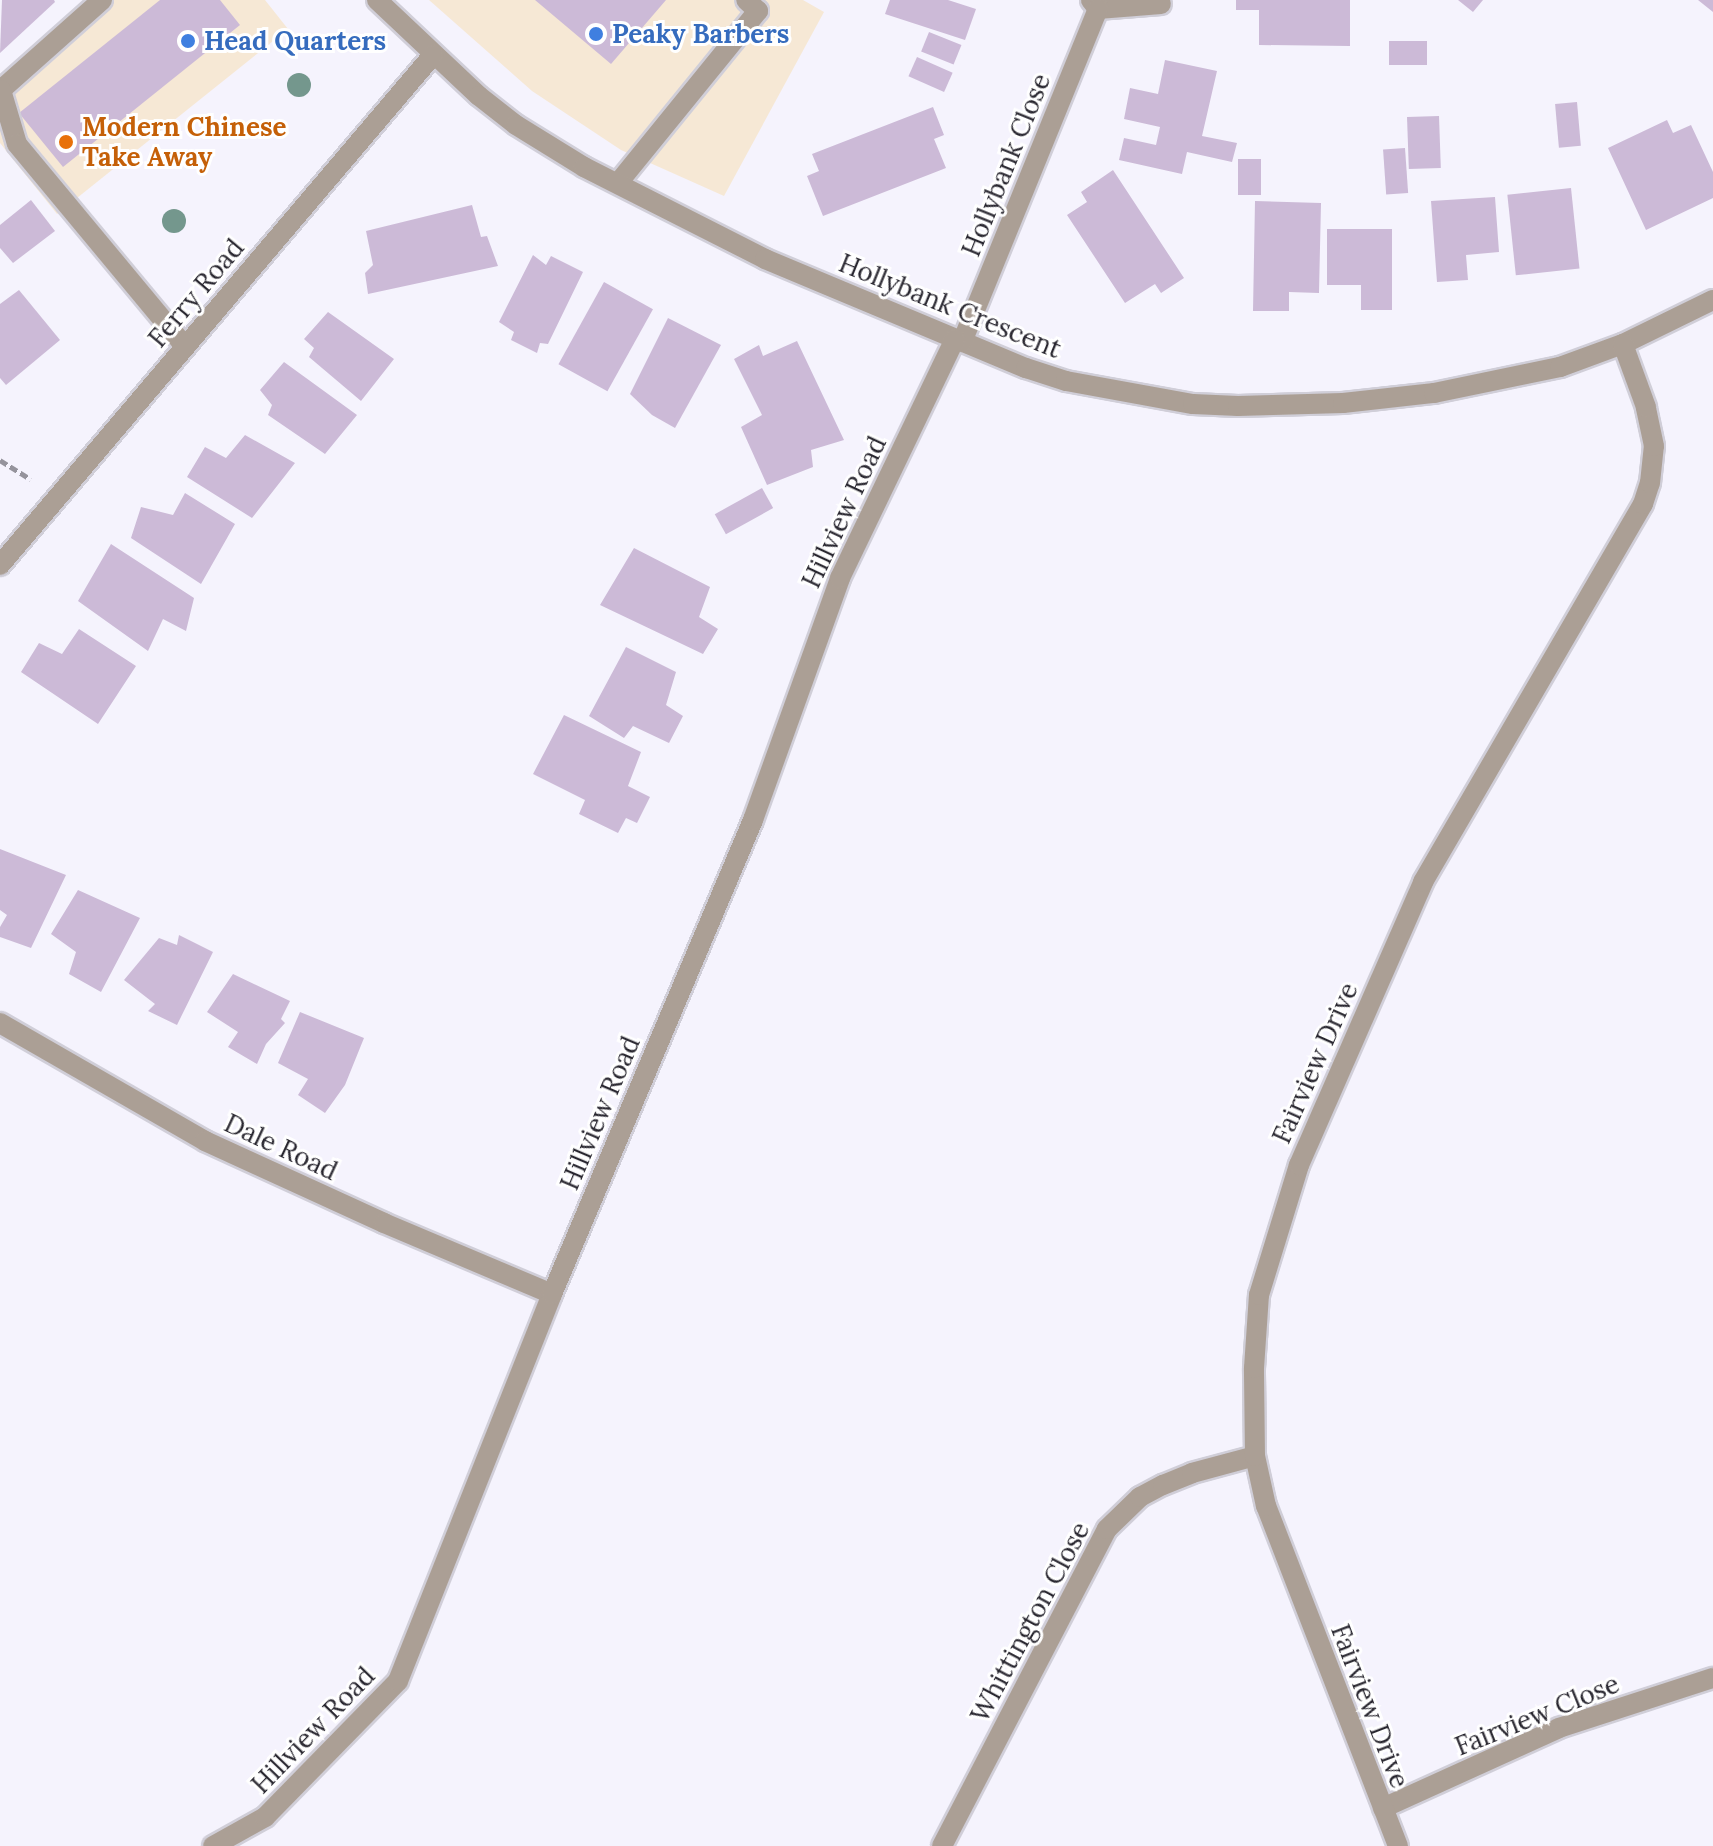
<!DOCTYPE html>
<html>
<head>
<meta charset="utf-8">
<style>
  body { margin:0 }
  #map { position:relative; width:1713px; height:1846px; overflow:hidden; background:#f5f3fd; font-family:Lora,serif }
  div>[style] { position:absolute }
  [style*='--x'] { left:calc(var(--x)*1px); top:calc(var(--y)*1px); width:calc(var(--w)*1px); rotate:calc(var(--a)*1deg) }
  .commercial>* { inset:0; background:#f6e8d5 }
  .building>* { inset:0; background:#ccbad7; transform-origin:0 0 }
  .path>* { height:5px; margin-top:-2.5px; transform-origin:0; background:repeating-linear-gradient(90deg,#95939c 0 8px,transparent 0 12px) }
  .roads { filter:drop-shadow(2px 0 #d0ced8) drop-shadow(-2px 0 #d0ced8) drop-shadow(0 2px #d0ced8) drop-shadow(0 -2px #d0ced8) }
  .lane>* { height:20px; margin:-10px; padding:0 10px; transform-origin:10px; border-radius:10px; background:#ab9f95 }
  .street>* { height:20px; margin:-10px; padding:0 10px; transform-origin:10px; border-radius:10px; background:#ab9f95 }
  .trees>* { width:24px; height:24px; margin:-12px; border-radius:50%; background:#74978d }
  .dots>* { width:22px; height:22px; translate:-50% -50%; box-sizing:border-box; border:4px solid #fff; border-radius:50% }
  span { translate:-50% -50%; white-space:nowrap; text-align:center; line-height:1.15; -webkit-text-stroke:6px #fff; paint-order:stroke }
  .shop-label { font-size:26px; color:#366cbe; font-weight:700 }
  .left { translate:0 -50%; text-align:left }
  .food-label { font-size:26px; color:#c56008; font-weight:700 }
  .street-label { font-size:26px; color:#28262f }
</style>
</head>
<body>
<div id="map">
  <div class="commercial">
    <i style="clip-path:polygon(113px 0,265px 0,288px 29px,57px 214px,0 143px,0 91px)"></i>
    <i style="clip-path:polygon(429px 0,803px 0,824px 12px,724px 196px,621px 150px,532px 91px)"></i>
  </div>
  <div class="building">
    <i style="clip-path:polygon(2px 0,54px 0,55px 2px,0 53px)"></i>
    <i style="clip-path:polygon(160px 0,220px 0,240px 25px,63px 167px,19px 113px)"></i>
    <i style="clip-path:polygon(535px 0,666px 0,611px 64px)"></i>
    <i style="clip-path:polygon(890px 0,948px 0,976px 9px,965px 40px,885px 14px)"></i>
    <i style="clip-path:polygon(1236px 0,1350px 0,1350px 46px,1259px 45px,1259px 10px,1236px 10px)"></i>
    <i style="clip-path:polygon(1458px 0,1483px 0,1473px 12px)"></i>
    <i style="clip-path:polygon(1698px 0,1713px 0,1713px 12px)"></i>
    <i style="left:929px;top:32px;width:35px;height:21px;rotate:22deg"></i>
    <i style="left:1389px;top:41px;width:38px;height:24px"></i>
    <i style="left:917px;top:57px;width:39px;height:21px;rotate:24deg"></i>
    <i style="clip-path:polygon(1165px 60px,1217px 71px,1202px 136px,1237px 143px,1232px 162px,1187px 152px,1182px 174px,1119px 160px,1124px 138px,1156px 145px,1160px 127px,1124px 119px,1130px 88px,1158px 94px)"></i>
    <i style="left:1577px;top:102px;width:44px;height:22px;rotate:85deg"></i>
    <i style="clip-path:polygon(933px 107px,944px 135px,934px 139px,946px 168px,823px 216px,807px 176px,819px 171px,812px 154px)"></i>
    <i style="left:1439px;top:116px;width:52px;height:32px;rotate:88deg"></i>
    <i style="clip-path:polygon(1667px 120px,1673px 133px,1691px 125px,1713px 172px,1713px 198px,1646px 230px,1608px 148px)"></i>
    <i style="left:1405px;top:148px;width:45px;height:22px;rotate:86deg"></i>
    <i style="left:1238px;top:159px;width:23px;height:36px"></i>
    <i style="clip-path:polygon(1113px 170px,1184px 278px,1161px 293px,1155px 284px,1125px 303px,1067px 215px,1087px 202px,1081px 192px)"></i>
    <i style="left:1571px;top:188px;width:81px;height:64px;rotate:84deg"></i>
    <i style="clip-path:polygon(1495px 197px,1499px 252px,1466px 255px,1468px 280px,1437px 282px,1431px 201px)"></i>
    <i style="clip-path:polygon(31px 200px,55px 231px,13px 263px,0 248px,0 225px)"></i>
    <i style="clip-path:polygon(1255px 201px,1321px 203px,1319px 293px,1289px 292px,1289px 311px,1253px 311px)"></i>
    <i style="clip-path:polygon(472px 205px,481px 237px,487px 236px,498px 266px,368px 294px,365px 273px,373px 265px,366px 231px)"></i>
    <i style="clip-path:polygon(1327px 229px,1392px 229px,1392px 310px,1361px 310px,1361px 285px,1327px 285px)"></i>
    <i style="clip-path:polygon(533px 255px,546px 265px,551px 256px,583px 272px,548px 344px,540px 343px,537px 353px,511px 340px,514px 332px,499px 322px)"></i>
    <i style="left:604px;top:282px;width:56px;height:94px;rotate:29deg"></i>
    <i style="clip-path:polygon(19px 290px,60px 340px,6px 385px,0 378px,0 304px)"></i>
    <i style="clip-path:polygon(328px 312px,394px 359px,361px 401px,309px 357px,314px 348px,304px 339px)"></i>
    <i style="clip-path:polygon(668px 318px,721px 345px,675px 428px,652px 415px,630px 394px)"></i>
    <i style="clip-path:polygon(797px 341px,844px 440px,811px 450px,813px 467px,767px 485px,741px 427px,762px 415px,734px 359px,759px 345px,763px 356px)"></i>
    <i style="clip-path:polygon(284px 362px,357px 415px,325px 454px,268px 415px,272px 405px,260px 390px)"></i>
    <i style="clip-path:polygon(245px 435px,295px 463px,252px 518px,187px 477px,205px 447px,226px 458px)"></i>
    <i style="left:762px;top:488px;width:23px;height:54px;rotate:61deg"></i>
    <i style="clip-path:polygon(185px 493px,235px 524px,201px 584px,131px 538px,141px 507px,173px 515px)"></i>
    <i style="clip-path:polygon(111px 544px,194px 598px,186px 631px,163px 619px,148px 651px,78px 601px)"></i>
    <i style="clip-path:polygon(634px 548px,710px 587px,699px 617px,718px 629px,703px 654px,600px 605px)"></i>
    <i style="clip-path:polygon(79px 629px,136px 666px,98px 724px,21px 672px,39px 643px,62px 654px)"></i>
    <i style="clip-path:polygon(626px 647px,676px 672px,666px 705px,683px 716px,669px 743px,633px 726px,624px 738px,589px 716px)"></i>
    <i style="clip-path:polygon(564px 715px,641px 752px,628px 786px,650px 797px,637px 823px,626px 818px,618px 833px,579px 814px,585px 800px,533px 774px)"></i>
    <i style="clip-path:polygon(0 849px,66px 875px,31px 948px,0 937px,0 927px,7px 915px,0 910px)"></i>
    <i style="clip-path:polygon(78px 890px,140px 918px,101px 992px,69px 974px,76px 952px,51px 934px)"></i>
    <i style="clip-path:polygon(179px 935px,213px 952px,177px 1025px,148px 1011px,155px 1004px,124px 980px,159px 938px,177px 945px)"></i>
    <i style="clip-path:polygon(233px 974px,290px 1001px,281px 1019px,285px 1023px,266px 1044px,257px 1064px,228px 1047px,238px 1032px,207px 1012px)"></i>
    <i style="clip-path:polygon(300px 1012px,364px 1038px,345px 1085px,325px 1113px,298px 1095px,308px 1079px,278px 1063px)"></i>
  </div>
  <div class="path">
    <i style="--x:0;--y:460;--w:36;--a:32"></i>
  </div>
  <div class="roads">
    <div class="lane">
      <i style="--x:102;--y:0;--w:135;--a:138.3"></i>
      <i style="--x:1;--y:90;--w:56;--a:73.5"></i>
      <i style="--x:17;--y:144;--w:263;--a:50.3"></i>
      <i style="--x:618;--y:183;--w:222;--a:-50.9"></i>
      <i style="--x:758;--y:11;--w:16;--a:-137"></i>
    </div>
    <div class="street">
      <i style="--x:377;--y:0;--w:140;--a:43.3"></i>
      <i style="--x:479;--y:96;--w:47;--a:38.1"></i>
      <i style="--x:516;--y:125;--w:80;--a:31.7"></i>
      <i style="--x:584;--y:167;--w:203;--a:26.9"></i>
      <i style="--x:765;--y:259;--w:283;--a:22.7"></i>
      <i style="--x:1026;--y:368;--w:42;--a:18"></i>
      <i style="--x:1066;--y:381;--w:129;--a:10.3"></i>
      <i style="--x:1193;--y:404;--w:45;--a:2.5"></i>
      <i style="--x:1238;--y:406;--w:105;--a:-1.6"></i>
      <i style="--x:1343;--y:403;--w:92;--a:-6.3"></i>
      <i style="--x:1434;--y:393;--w:129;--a:-11.7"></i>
      <i style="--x:1560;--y:367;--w:67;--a:-20.1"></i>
      <i style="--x:1623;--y:344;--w:100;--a:-26.1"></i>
      <i style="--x:1091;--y:0;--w:11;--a:52"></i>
      <i style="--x:1098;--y:9;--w:63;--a:-4.5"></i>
      <i style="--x:962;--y:342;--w:360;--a:-67.8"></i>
      <i style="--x:0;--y:565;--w:669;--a:-49.67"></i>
      <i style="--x:0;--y:1023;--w:237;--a:29.9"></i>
      <i style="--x:205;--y:1141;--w:197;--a:24.6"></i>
      <i style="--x:384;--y:1223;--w:182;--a:22.9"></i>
      <i style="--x:1383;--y:1808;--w:193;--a:-24.4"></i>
      <i style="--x:1559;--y:1728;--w:162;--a:-18"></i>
      <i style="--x:213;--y:1846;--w:60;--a:-29.1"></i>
      <i style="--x:265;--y:1817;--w:190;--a:-45.6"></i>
      <i style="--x:398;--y:1681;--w:417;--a:-68.3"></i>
      <i style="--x:552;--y:1294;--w:515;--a:-67.02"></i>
      <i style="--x:753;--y:820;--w:257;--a:-70.2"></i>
      <i style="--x:840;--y:578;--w:265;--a:-64.3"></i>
      <i style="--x:942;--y:1846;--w:357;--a:-62.5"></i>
      <i style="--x:1107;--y:1529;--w:46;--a:-44.1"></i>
      <i style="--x:1140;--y:1497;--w:26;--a:-28"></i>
      <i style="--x:1163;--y:1485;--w:31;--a:-22"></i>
      <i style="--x:1192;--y:1473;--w:65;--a:-15.1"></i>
      <i style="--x:1398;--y:1846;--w:365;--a:-111.2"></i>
      <i style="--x:1266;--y:1506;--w:51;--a:-102.4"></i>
      <i style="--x:1255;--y:1456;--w:88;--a:-90.7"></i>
      <i style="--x:1254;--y:1368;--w:73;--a:-86.1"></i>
      <i style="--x:1259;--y:1295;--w:136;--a:-72.9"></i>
      <i style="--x:1299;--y:1165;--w:309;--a:-66.3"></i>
      <i style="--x:1423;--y:882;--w:437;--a:-59.8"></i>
      <i style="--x:1643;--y:504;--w:22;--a:-72"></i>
      <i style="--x:1650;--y:483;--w:37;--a:-84"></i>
      <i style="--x:1654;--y:446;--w:40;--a:-102"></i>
      <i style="--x:1646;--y:407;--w:67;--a:-110.1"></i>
    </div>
  </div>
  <div class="trees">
    <i style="left:299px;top:85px"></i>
    <i style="left:174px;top:221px"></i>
  </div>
  <div class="dots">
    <i style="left:596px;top:34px;background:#3f7fe0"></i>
    <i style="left:188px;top:41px;background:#3f7fe0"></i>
    <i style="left:66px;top:142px;background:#e8710a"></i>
  </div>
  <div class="shop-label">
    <span class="left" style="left:612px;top:34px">Peaky Barbers</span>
    <span class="left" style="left:204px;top:41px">Head Quarters</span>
  </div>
  <div class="food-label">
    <span class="left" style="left:82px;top:142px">Modern Chinese<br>Take Away</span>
  </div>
  <div class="street-label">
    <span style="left:1006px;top:165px;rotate:-68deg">Hollybank Close</span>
    <span style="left:196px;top:293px;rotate:-50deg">Ferry Road</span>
    <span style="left:950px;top:306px;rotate:22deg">Hollybank Crescent</span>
    <span style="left:844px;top:512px;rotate:-65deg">Hillview Road</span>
    <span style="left:1315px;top:1063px;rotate:-66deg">Fairview Drive</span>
    <span style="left:600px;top:1113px;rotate:-67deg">Hillview Road</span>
    <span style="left:281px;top:1147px;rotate:25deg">Dale Road</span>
    <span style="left:1030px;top:1622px;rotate:-62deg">Whittington Close</span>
    <span style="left:1370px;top:1706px;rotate:69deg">Fairview Drive</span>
    <span style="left:1537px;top:1715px;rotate:-22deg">Fairview Close</span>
    <span style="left:313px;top:1730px;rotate:-46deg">Hillview Road</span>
  </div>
</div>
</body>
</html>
